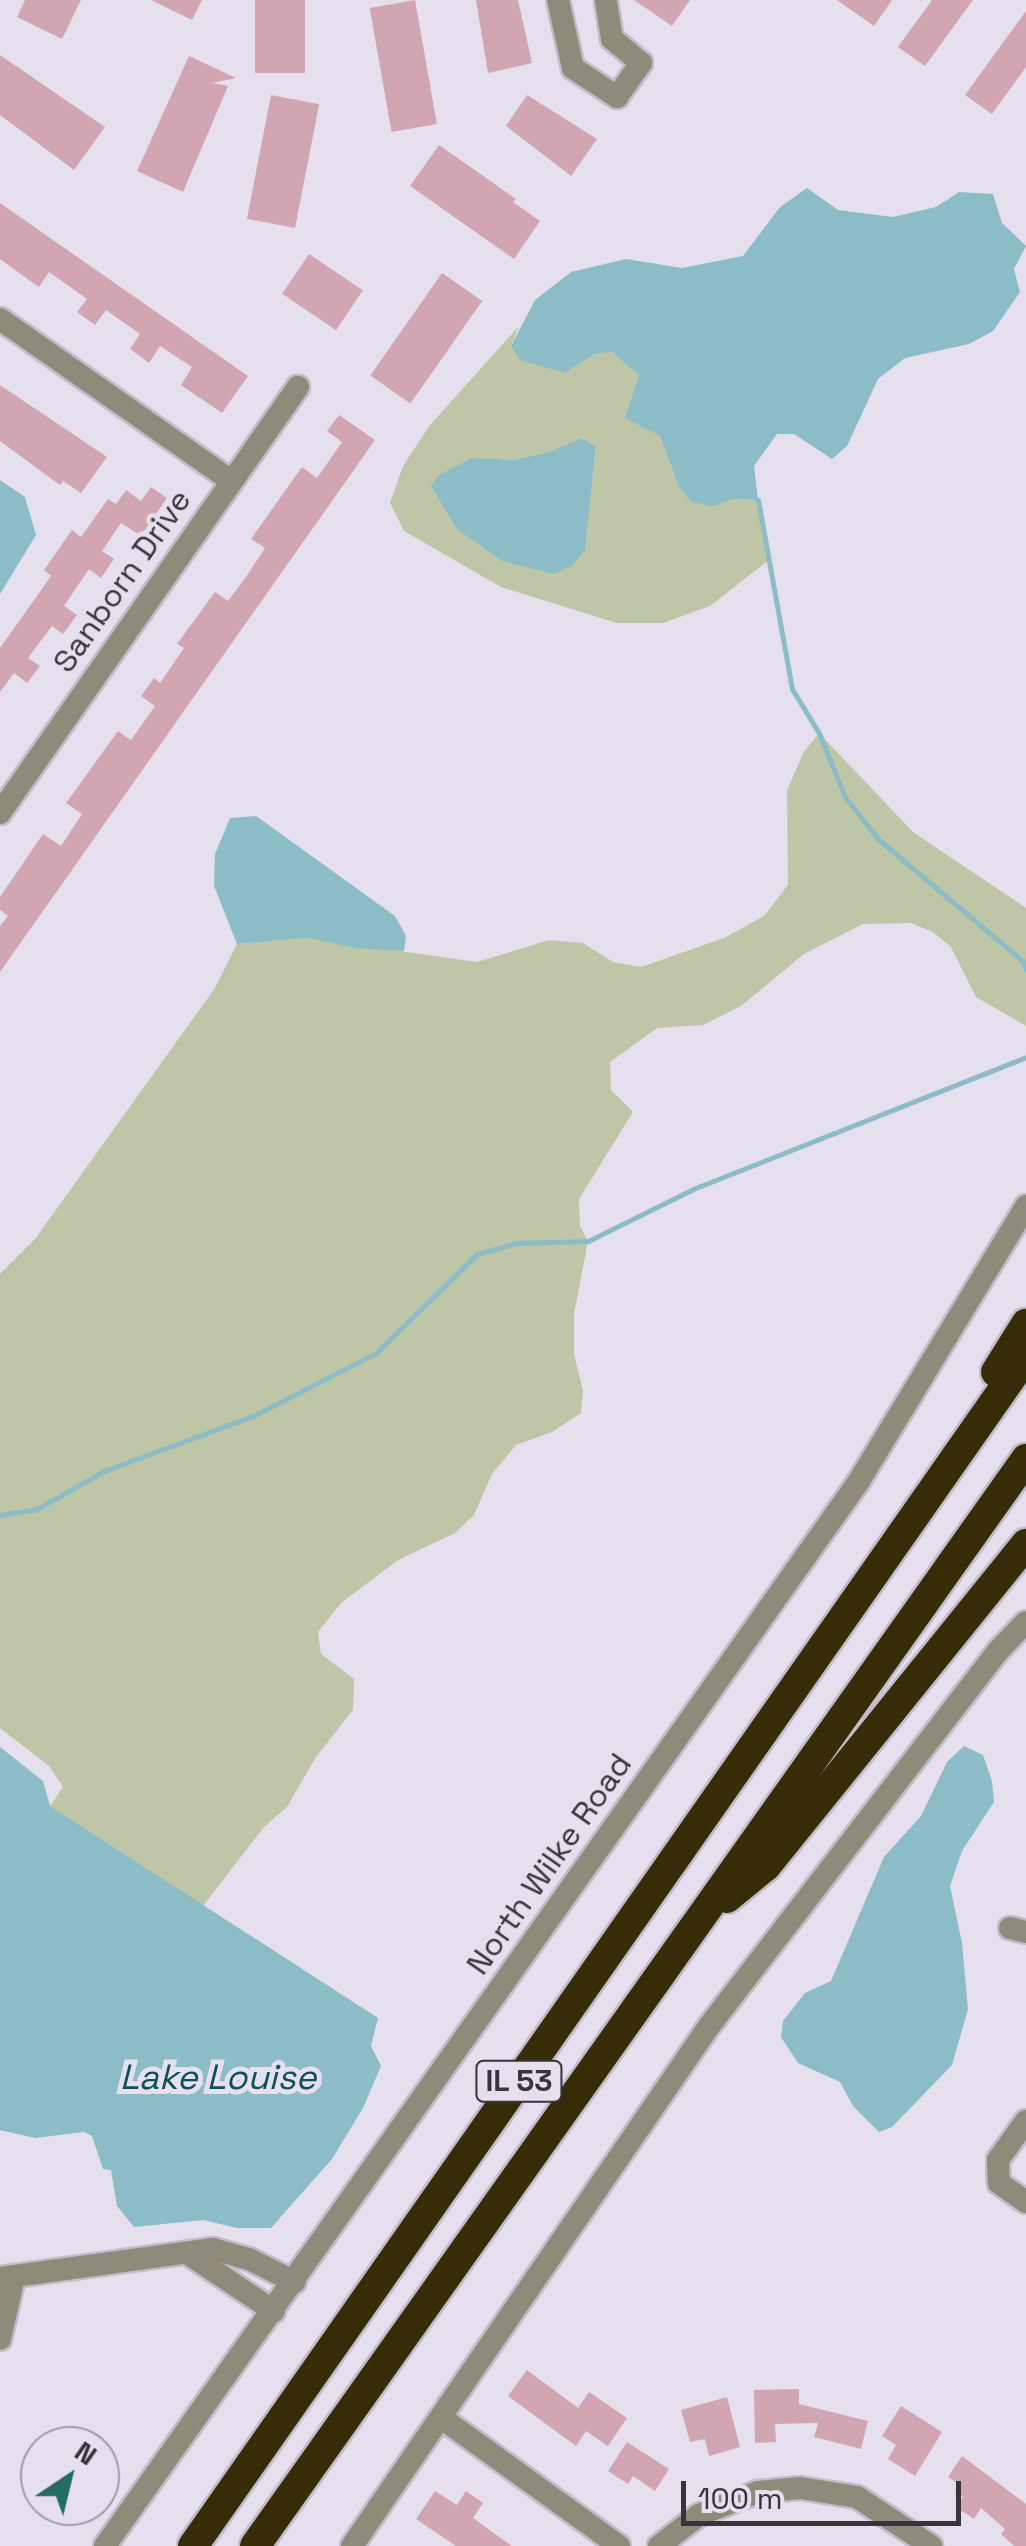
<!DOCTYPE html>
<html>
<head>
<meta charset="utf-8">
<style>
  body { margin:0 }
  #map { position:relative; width:1026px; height:2546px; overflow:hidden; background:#e6dfee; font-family:"Space Grotesk",sans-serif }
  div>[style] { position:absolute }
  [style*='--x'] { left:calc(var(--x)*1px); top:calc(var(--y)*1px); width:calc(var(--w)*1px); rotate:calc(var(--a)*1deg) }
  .green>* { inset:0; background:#bfc5a7 }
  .water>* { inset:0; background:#8cbcc6 }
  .stream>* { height:5px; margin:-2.5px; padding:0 2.5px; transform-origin:2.5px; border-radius:2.5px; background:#8cbcc6 }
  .building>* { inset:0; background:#d1a6b2; transform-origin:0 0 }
  .roads { filter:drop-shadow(2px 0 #c3bdca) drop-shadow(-2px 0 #c3bdca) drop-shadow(0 2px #c3bdca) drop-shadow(0 -2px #c3bdca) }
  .minor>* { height:22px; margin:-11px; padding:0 11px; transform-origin:11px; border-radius:11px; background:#8f8b7b }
  .highway>* { height:30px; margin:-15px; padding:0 15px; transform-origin:15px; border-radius:15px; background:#362c08 }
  span { translate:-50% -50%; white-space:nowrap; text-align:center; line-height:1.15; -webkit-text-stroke:10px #e6dfee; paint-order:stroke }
  .shield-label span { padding:2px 8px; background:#e6dfee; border:2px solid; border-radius:8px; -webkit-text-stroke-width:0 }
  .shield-label { font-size:30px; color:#37343a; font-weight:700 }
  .street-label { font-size:32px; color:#37343a }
  .water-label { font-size:35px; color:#0a515c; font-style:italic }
  .north { position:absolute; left:20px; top:2426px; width:100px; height:100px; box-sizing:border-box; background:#e6dfee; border:2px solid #a09ba6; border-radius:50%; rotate:35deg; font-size:28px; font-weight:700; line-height:40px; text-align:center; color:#37343a }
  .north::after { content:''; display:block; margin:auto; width:35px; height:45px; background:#256c60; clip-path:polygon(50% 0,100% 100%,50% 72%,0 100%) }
  .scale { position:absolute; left:681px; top:2481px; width:280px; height:45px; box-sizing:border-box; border:5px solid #37343a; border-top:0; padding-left:12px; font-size:30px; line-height:35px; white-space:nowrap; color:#37343a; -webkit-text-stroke:8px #e6dfee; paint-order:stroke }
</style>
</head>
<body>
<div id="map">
  <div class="green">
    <i style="clip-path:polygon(evenodd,519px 326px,511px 346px,565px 373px,595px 354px,611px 352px,628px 363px,639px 375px,626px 418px,660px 436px,679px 487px,712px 505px,733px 499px,758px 500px,770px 559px,710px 606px,663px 623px,617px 623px,501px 587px,404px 531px,390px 503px,403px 466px,430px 425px,519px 326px,583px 438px,596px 448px,585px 550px,472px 458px,512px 460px,549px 452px,583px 438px)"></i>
    <i style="clip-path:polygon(819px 733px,913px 832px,1026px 908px,1026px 1026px,976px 997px,951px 947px,933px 932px,911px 923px,863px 924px,804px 954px,741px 1006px,703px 1025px,657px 1028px,610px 1062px,611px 1090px,633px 1112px,579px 1199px,580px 1226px,588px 1241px,574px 1314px,574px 1354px,583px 1391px,581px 1413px,552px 1432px,516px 1445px,492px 1474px,474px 1515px,455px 1533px,398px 1560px,341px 1603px,318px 1632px,321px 1654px,354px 1679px,353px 1710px,316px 1757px,287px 1807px,264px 1827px,203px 1906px,50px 1806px,63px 1787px,49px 1766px,0 1728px,0 1274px,35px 1239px,215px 988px,237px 944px,309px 938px,477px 962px,549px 940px,583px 943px,613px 962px,641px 967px,724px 938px,764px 916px,788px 885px,787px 791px,803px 753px)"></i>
  </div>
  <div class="water">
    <i style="clip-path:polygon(807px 188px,838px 210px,893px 217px,936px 207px,959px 192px,993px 194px,1002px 223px,1026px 246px,1014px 269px,1020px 292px,993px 331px,969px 344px,905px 358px,878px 379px,847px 446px,832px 459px,794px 434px,777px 434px,754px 466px,758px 500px,733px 499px,712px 506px,692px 502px,679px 487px,660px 436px,625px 418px,639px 375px,612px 352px,595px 354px,565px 373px,520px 360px,511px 346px,535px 300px,571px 272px,626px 259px,682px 268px,743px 256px,780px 207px)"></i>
    <i style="clip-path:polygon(582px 438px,596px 447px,585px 550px,572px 566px,553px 574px,502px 561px,457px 529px,431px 486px,439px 475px,472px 458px,513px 460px,549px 452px)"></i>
    <i style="clip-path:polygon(0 480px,25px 497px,36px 535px,0 594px)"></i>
    <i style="clip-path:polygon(256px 816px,395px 916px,406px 936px,404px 951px,355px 948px,309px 938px,237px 944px,214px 886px,215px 854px,230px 818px)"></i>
    <i style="clip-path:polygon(964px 1746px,983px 1755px,992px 1781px,994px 1802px,962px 1851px,950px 1886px,962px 1943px,968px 2009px,952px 2065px,892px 2127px,879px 2132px,853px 2106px,840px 2082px,798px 2063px,781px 2037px,783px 2021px,805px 1993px,831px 1981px,884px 1857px,921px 1816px,947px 1762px)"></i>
    <i style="clip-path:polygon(0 1747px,43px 1781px,50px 1806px,378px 2018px,371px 2046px,381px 2066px,363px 2108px,332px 2159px,271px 2228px,237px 2228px,203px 2220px,134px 2227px,117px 2206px,111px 2170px,103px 2169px,92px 2136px,84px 2132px,35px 2138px,0 2130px)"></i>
  </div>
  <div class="stream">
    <i style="--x:758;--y:500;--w:192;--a:79.8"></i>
    <i style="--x:792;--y:689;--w:52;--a:58.5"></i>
    <i style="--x:819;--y:733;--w:69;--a:67.9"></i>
    <i style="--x:845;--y:797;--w:53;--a:51.8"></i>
    <i style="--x:878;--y:839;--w:189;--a:40.1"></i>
    <i style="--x:1023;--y:961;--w:9;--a:72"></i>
    <i style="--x:0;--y:1515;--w:37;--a:-9"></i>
    <i style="--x:37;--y:1509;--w:77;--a:-29.6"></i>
    <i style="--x:104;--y:1471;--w:159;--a:-20.3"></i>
    <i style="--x:253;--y:1416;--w:138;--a:-27.1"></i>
    <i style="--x:376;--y:1353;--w:141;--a:-44.4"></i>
    <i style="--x:477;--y:1254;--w:41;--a:-15.8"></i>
    <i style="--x:516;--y:1243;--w:72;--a:-1.6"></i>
    <i style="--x:588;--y:1241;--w:117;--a:-26.3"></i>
    <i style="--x:693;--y:1189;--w:358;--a:-21.6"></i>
  </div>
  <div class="building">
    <i style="clip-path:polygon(25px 0,81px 0,62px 39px,17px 17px)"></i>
    <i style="clip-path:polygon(151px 0,202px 0,192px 20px)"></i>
    <i style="left:255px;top:0;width:50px;height:73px"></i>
    <i style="left:415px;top:0;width:126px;height:46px;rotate:80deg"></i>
    <i style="clip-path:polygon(476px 0,518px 0,532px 63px,488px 73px)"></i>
    <i style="clip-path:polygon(634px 0,690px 0,672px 26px)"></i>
    <i style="clip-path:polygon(837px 0,892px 0,874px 26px)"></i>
    <i style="clip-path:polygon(932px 0,973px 0,925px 66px,898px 47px)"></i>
    <i style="clip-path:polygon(1026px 11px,1026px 67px,992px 114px,965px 95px)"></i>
    <i style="clip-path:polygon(0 55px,105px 127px,74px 170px,0 115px)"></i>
    <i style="clip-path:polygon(189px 56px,236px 78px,212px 83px,228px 86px,183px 192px,137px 171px)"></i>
    <i style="left:271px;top:95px;width:49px;height:126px;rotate:11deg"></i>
    <i style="clip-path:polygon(527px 95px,597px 139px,571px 176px,506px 126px)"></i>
    <i style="clip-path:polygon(439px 145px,516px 199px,513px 202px,540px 221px,514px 259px,410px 186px)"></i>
    <i style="clip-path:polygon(0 203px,248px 376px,222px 413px,181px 385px,192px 367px,160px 346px,149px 363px,130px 349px,140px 334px,106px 310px,95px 325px,77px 312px,87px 299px,49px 272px,39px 287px,0 259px)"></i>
    <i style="left:309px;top:254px;width:65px;height:48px;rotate:34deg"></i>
    <i style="left:442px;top:273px;width:49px;height:125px;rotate:35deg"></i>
    <i style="clip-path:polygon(0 385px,107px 457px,81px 493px,63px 481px,60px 485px,0 441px)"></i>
    <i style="clip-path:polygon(339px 415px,375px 440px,0 972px,0 926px,8px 916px,0 910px,0 897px,43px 834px,61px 846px,82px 814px,66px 803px,118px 731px,131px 740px,155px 706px,141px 696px,154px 678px,160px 683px,184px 648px,177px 644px,215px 592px,228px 601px,248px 574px,265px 548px,251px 539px,302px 467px,317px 478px,342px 442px,327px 431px)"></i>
    <i style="clip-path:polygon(151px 487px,167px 498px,141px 536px,121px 523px,102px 551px,114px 559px,101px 578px,89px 569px,64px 606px,77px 615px,63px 634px,52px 626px,28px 658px,40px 666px,27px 683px,14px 673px,0 692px,0 648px,51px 576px,44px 570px,72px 530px,81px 537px,108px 499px,116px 504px,126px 490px,141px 501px)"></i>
    <i style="clip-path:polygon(527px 2370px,578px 2408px,589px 2392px,627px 2418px,608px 2446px,586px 2431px,576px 2446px,508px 2396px)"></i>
    <i style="clip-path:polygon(799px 2389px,799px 2404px,868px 2421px,861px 2449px,814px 2437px,818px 2423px,775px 2424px,776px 2442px,755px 2443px,754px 2390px)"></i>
    <i style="clip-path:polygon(727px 2397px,740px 2447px,709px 2456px,705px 2439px,690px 2442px,681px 2410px)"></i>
    <i style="clip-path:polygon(901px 2406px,942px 2432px,915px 2476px,888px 2459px,896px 2445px,882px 2436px)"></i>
    <i style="clip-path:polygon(627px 2442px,669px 2469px,655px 2491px,633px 2476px,628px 2484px,608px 2471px)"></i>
    <i style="clip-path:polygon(962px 2456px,1026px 2504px,1026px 2546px,1014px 2546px,1001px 2534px,1005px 2529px,981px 2508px,974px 2519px,956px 2507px,963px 2497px,955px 2492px,960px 2485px,948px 2477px)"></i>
    <i style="clip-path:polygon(435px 2491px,457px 2505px,466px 2491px,483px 2503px,473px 2518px,512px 2546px,456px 2546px,416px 2519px)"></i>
  </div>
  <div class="roads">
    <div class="minor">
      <i style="--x:558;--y:0;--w:70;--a:77.6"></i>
      <i style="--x:573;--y:68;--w:53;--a:33.4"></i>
      <i style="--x:617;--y:97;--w:42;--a:-54.8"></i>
      <i style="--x:641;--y:63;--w:38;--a:-140"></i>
      <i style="--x:612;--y:39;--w:39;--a:-99"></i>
      <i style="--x:0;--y:319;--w:282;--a:35"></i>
      <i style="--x:0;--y:813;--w:520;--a:-55.03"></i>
      <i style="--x:1010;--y:1928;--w:16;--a:14"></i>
      <i style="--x:1026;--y:2121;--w:48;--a:125.7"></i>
      <i style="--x:998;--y:2160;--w:23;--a:88"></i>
      <i style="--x:999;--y:2183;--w:33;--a:35"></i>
      <i style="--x:190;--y:2255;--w:101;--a:33.7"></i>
      <i style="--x:0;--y:2278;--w:215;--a:-7.8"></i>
      <i style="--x:213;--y:2249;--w:37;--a:16"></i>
      <i style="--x:249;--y:2259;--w:51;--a:26.6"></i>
      <i style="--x:0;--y:2339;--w:64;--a:-77.3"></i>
      <i style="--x:443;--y:2419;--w:217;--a:35.8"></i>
      <i style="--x:105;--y:2546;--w:1305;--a:-54.7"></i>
      <i style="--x:859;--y:1481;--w:322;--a:-58.7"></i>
      <i style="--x:352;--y:2546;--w:632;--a:-55.51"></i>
      <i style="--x:710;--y:2025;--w:472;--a:-52.4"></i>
      <i style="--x:998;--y:1651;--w:40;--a:-46"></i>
      <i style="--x:659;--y:2546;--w:51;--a:-37.8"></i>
      <i style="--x:699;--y:2515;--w:63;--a:-21.3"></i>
      <i style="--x:758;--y:2492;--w:42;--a:-5.4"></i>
      <i style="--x:800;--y:2488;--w:58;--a:9"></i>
      <i style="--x:857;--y:2497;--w:89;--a:33.5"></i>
    </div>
    <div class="highway">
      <i style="--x:996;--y:1372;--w:57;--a:-58"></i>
      <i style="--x:727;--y:1898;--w:50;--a:-39.4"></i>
      <i style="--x:766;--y:1866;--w:414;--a:-51.1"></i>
      <i style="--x:193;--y:2546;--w:1452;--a:-54.99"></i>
      <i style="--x:255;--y:2546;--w:1333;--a:-54.65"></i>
    </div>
  </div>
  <div class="shield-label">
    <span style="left:519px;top:2081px">IL 53</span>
  </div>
  <div class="street-label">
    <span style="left:122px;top:581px;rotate:-55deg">Sanborn Drive</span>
    <span style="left:549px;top:1864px;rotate:-55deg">North Wilke Road</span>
  </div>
  <div class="water-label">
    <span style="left:218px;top:2077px">Lake Louise</span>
  </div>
  <div class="north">N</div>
  <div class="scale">100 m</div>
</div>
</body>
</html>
